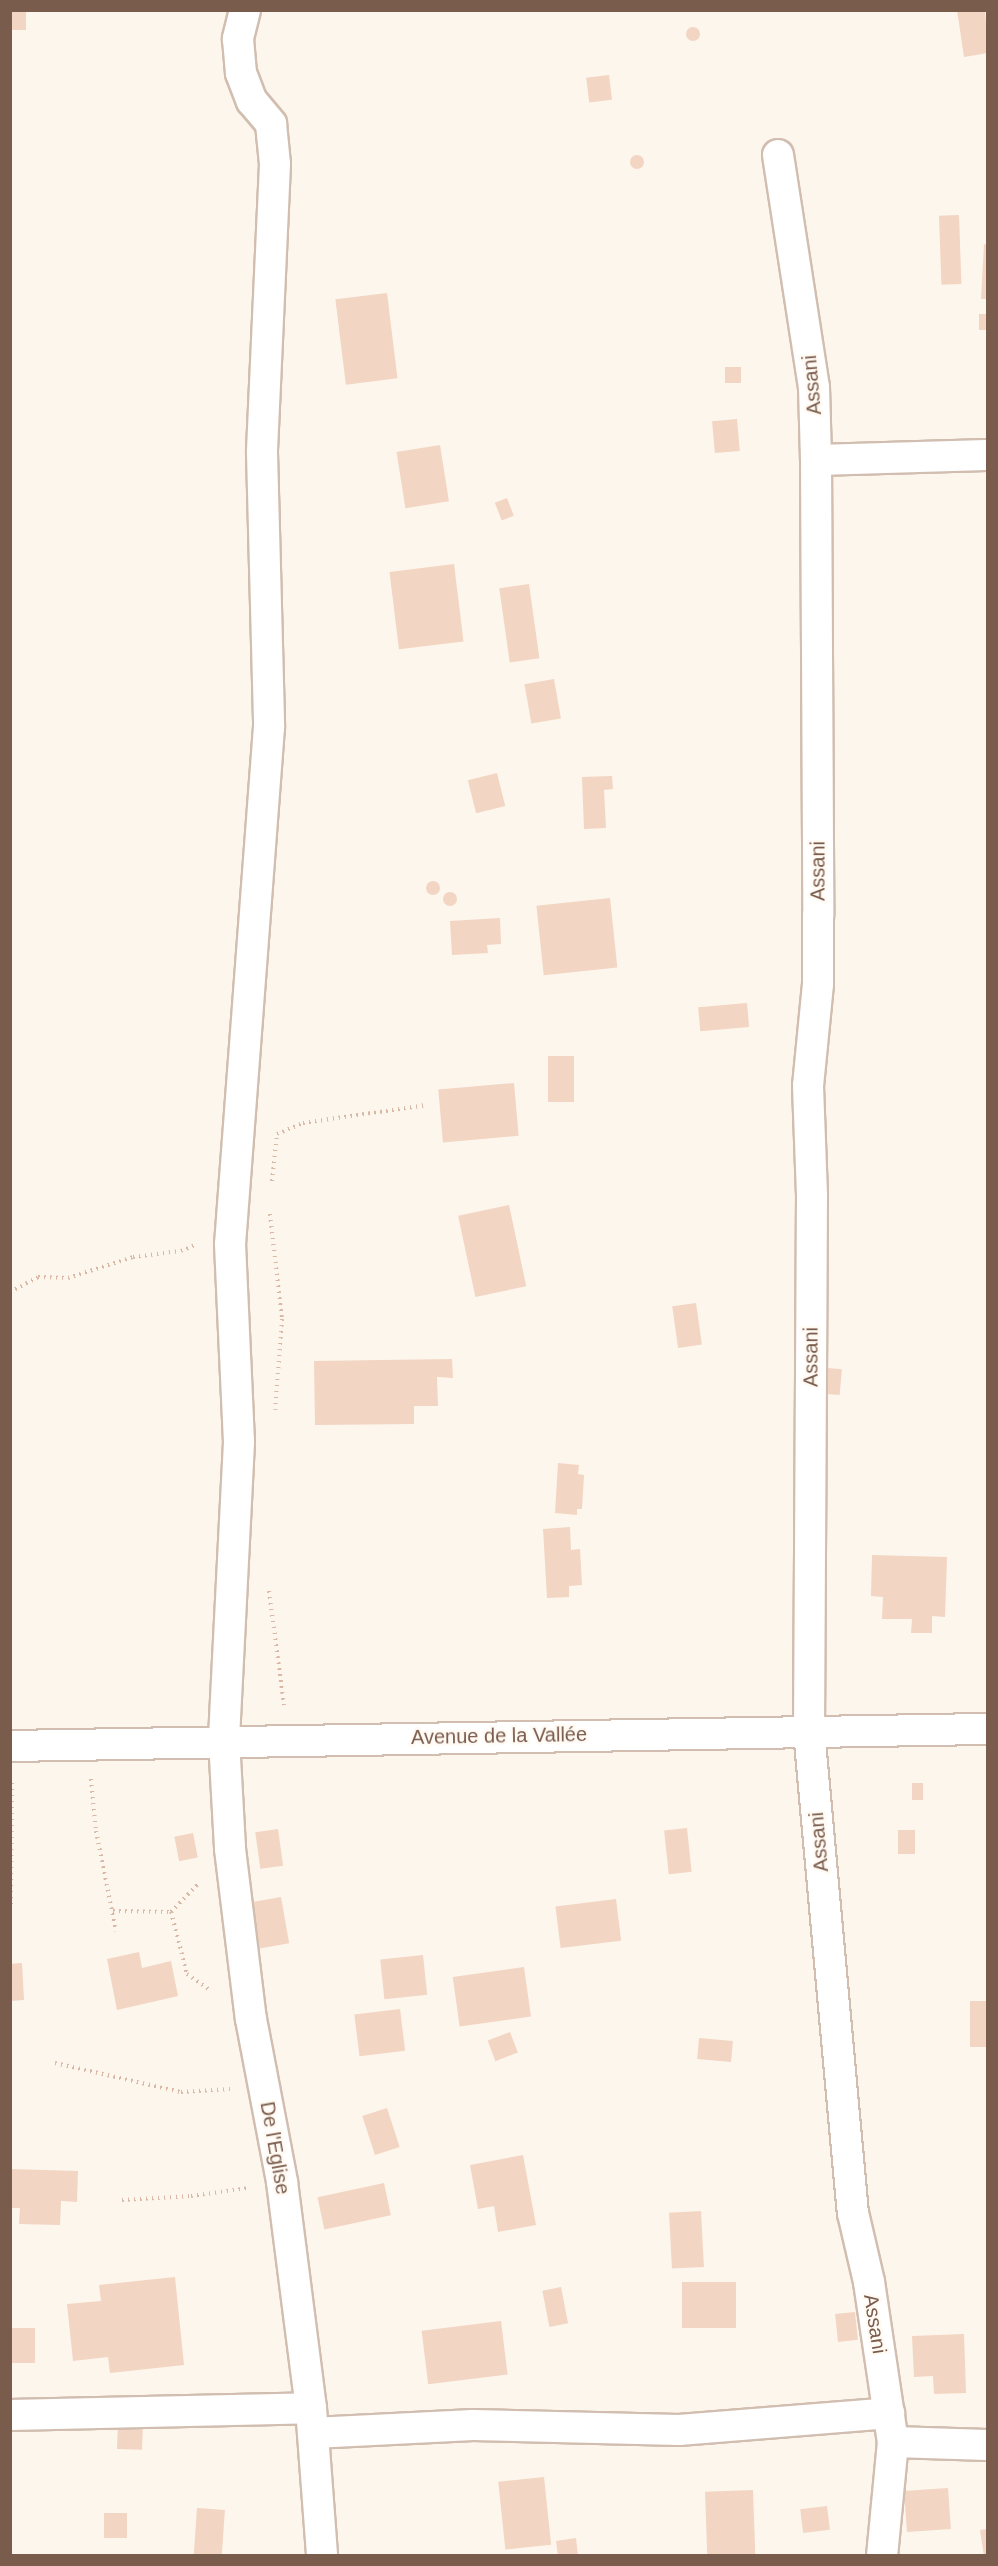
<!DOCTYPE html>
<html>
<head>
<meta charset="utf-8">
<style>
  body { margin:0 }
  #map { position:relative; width:998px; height:2566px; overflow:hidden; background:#fdf6ec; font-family:Arial,sans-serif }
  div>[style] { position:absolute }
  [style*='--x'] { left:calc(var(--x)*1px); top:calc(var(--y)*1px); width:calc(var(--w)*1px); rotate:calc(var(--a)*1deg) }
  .building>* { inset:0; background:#f3d5c3; transform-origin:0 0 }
  .round { border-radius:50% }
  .path>* { height:4px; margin-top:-2px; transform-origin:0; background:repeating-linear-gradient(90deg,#d9b8a5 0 1.5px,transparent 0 6px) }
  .roads { filter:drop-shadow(2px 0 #d1beb0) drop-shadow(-2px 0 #d1beb0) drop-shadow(0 2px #d1beb0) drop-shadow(0 -2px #d1beb0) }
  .street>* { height:30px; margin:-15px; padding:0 15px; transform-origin:15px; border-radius:15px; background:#fff }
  span { translate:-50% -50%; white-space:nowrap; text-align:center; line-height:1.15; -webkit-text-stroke:5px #fffaf3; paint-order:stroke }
  .street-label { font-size:20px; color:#7a5c4d }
  .frame { position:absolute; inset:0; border:12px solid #7a5c4d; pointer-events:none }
</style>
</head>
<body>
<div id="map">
  <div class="building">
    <i style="left:10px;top:10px;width:16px;height:20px"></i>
    <i style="clip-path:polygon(957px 10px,985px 10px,988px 53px,964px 57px)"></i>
    <i class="round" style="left:686px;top:27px;width:14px;height:14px"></i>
    <i style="left:609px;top:75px;width:25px;height:23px;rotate:83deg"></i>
    <i class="round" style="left:630px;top:155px;width:14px;height:14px"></i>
    <i style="left:959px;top:215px;width:69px;height:20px;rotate:88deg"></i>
    <i style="clip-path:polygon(984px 244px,988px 245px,988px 299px,981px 299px)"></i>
    <i style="left:387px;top:293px;width:86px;height:52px;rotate:83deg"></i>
    <i style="left:979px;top:314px;width:9px;height:16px"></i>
    <i style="left:741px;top:367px;width:16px;height:16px;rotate:90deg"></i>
    <i style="left:737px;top:419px;width:32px;height:25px;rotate:85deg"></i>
    <i style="left:440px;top:445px;width:57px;height:44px;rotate:81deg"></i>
    <i style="left:507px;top:498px;width:19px;height:13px;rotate:69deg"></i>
    <i style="left:454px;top:564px;width:78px;height:65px;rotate:83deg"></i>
    <i style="left:529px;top:584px;width:75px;height:30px;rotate:82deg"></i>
    <i style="left:554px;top:679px;width:40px;height:30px;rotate:80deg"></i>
    <i style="left:497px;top:773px;width:34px;height:30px;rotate:76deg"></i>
    <i style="clip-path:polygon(612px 776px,613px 789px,604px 790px,606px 828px,584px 829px,582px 777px)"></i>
    <i class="round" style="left:426px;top:881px;width:14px;height:14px"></i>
    <i class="round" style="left:443px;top:892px;width:14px;height:14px"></i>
    <i style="left:610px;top:898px;width:70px;height:74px;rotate:84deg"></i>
    <i style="clip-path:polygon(500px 918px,501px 944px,487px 945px,488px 953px,452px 955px,450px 921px)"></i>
    <i style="left:747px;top:1003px;width:24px;height:49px;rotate:85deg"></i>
    <i style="left:548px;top:1056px;width:26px;height:46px"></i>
    <i style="left:514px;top:1083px;width:53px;height:76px;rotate:85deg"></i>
    <i style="left:509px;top:1205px;width:83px;height:52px;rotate:78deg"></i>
    <i style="left:696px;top:1303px;width:42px;height:24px;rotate:82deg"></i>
    <i style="clip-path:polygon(452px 1359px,453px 1378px,437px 1377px,438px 1406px,414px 1406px,414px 1424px,315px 1425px,314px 1361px)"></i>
    <i style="left:817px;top:1367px;width:25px;height:26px;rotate:5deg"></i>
    <i style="clip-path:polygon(558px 1463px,579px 1465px,578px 1474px,584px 1475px,582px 1509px,577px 1509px,577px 1515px,555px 1513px)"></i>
    <i style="clip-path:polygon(570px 1527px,571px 1550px,580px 1549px,582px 1585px,569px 1586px,569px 1597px,547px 1598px,543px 1529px)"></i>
    <i style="clip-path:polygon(872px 1555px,947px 1557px,945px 1617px,932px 1616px,932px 1633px,911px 1633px,912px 1619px,882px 1619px,883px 1597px,871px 1596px)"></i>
    <i style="left:912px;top:1783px;width:11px;height:17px"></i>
    <i style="left:687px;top:1828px;width:44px;height:23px;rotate:84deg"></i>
    <i style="left:278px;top:1829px;width:37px;height:23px;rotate:82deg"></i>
    <i style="left:898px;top:1830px;width:17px;height:24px"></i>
    <i style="left:193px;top:1833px;width:25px;height:19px;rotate:79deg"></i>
    <i style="left:281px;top:1897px;width:47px;height:30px;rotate:80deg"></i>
    <i style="left:616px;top:1899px;width:42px;height:61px;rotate:83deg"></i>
    <i style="clip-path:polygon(139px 1952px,142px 1968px,171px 1961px,178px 1996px,117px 2010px,107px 1959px)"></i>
    <i style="left:423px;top:1955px;width:40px;height:43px;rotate:84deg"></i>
    <i style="clip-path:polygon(22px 1963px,24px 2000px,10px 2001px,10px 1964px)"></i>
    <i style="left:524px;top:1967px;width:50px;height:72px;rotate:82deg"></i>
    <i style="left:988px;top:2001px;width:46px;height:18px;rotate:90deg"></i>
    <i style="left:400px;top:2009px;width:42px;height:46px;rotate:83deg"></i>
    <i style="left:510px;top:2032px;width:22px;height:24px;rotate:69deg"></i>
    <i style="left:699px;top:2038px;width:34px;height:21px;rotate:5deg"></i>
    <i style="left:387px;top:2108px;width:41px;height:26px;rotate:72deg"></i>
    <i style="clip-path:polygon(523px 2155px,536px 2225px,498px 2232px,494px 2206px,478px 2209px,470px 2165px)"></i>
    <i style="clip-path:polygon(10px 2169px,78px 2171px,77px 2202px,61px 2201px,60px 2225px,19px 2224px,20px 2208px,10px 2208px)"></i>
    <i style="left:384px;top:2183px;width:33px;height:68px;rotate:78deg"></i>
    <i style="left:701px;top:2211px;width:56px;height:32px;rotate:87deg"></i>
    <i style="clip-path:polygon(175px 2277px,184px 2365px,110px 2373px,108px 2357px,73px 2361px,67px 2304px,101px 2301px,99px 2285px)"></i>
    <i style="left:736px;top:2282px;width:46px;height:54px;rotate:90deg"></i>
    <i style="left:561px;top:2287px;width:37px;height:19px;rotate:79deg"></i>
    <i style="left:855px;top:2312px;width:28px;height:20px;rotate:84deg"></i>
    <i style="left:501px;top:2321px;width:54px;height:80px;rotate:83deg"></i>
    <i style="left:10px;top:2328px;width:25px;height:35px"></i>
    <i style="clip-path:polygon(964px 2334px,966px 2393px,934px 2394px,933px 2376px,914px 2377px,912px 2336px)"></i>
    <i style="left:118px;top:2421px;width:25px;height:28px;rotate:2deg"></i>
    <i style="left:544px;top:2477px;width:68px;height:46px;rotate:84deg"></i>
    <i style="left:948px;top:2488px;width:41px;height:44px;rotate:86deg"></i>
    <i style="left:753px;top:2490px;width:66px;height:48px;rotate:88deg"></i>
    <i style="left:827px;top:2506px;width:24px;height:27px;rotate:83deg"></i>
    <i style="left:197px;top:2508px;width:28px;height:48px;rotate:4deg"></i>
    <i style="left:104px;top:2513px;width:23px;height:25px"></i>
    <i style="clip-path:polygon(988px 2529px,988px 2556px,984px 2556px,980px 2530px)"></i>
    <i style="clip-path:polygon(576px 2538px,578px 2556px,558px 2556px,556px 2541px)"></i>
  </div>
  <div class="path">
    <i style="--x:272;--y:1181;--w:47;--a:-83.9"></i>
    <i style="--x:277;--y:1134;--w:28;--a:-23"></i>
    <i style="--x:303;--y:1123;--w:125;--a:-8.3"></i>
    <i style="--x:270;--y:1214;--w:106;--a:83.5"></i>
    <i style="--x:282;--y:1319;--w:91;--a:94.4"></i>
    <i style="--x:10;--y:1292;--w:32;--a:-28"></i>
    <i style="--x:38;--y:1277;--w:30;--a:2"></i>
    <i style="--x:68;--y:1278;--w:68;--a:-17.9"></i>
    <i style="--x:133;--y:1257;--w:48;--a:-7.1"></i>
    <i style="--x:181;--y:1251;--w:15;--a:-23"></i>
    <i style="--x:269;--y:1591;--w:115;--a:82.5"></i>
    <i style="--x:91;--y:1779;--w:52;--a:84.5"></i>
    <i style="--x:96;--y:1831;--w:102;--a:78.7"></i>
    <i style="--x:11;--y:1904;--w:124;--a:-89.5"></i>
    <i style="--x:113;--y:1911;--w:58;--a:1"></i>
    <i style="--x:171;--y:1912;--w:40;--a:-46"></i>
    <i style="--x:171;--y:1912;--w:64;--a:75.5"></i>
    <i style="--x:187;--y:1974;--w:29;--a:35"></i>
    <i style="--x:55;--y:2063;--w:129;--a:13"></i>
    <i style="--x:181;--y:2092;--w:49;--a:-3.5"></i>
    <i style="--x:122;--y:2200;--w:69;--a:-3.3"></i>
    <i style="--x:191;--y:2196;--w:59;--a:-7.9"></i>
  </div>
  <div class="roads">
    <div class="street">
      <i style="--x:245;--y:10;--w:30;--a:104"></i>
      <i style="--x:238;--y:39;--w:34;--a:85"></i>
      <i style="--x:241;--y:73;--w:30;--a:69"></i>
      <i style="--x:252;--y:101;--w:30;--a:50"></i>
      <i style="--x:271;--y:124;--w:40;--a:84.3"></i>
      <i style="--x:275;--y:164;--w:289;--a:92.6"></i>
      <i style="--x:262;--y:453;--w:274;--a:88.5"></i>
      <i style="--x:269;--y:727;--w:518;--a:94.31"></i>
      <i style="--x:230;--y:1244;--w:198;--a:87.4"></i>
      <i style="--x:239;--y:1442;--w:298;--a:92.9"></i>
      <i style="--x:224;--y:1740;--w:109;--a:86.8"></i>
      <i style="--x:230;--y:1849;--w:171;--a:83"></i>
      <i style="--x:251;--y:2019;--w:166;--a:79.2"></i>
      <i style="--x:282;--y:2182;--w:228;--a:82.7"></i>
      <i style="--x:311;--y:2408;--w:148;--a:85.7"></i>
      <i style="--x:778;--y:155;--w:235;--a:81.2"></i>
      <i style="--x:814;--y:387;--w:73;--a:88.4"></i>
      <i style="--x:816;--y:460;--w:455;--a:89.7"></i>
      <i style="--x:818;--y:915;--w:69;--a:90"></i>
      <i style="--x:818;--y:984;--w:102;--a:95.6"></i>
      <i style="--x:808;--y:1086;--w:109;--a:87.9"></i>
      <i style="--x:812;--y:1195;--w:536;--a:90.32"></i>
      <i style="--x:809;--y:1731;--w:484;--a:84.8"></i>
      <i style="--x:853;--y:2213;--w:71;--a:76.9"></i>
      <i style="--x:869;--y:2282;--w:162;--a:81.5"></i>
      <i style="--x:893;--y:2442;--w:115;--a:95.5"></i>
      <i style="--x:816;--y:460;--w:172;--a:-1.7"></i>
      <i style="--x:10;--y:1746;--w:978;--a:-1"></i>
      <i style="--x:10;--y:2415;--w:301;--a:-1.3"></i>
      <i style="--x:313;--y:2433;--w:160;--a:-2.9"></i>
      <i style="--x:473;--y:2425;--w:206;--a:1.4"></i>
      <i style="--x:679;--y:2430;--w:211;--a:-4.6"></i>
      <i style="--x:893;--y:2442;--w:95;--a:1.8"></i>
    </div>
  </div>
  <div class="street-label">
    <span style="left:812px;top:385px;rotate:-95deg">Assani</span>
    <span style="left:818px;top:871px;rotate:-90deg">Assani</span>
    <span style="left:811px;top:1357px;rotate:-90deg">Assani</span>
    <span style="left:499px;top:1736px;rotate:-1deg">Avenue de la Vallée</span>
    <span style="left:819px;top:1842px;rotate:-95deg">Assani</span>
    <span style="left:275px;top:2148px;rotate:80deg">De l'Eglise</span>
    <span style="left:875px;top:2324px;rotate:81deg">Assani</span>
  </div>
  <div class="frame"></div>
</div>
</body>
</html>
